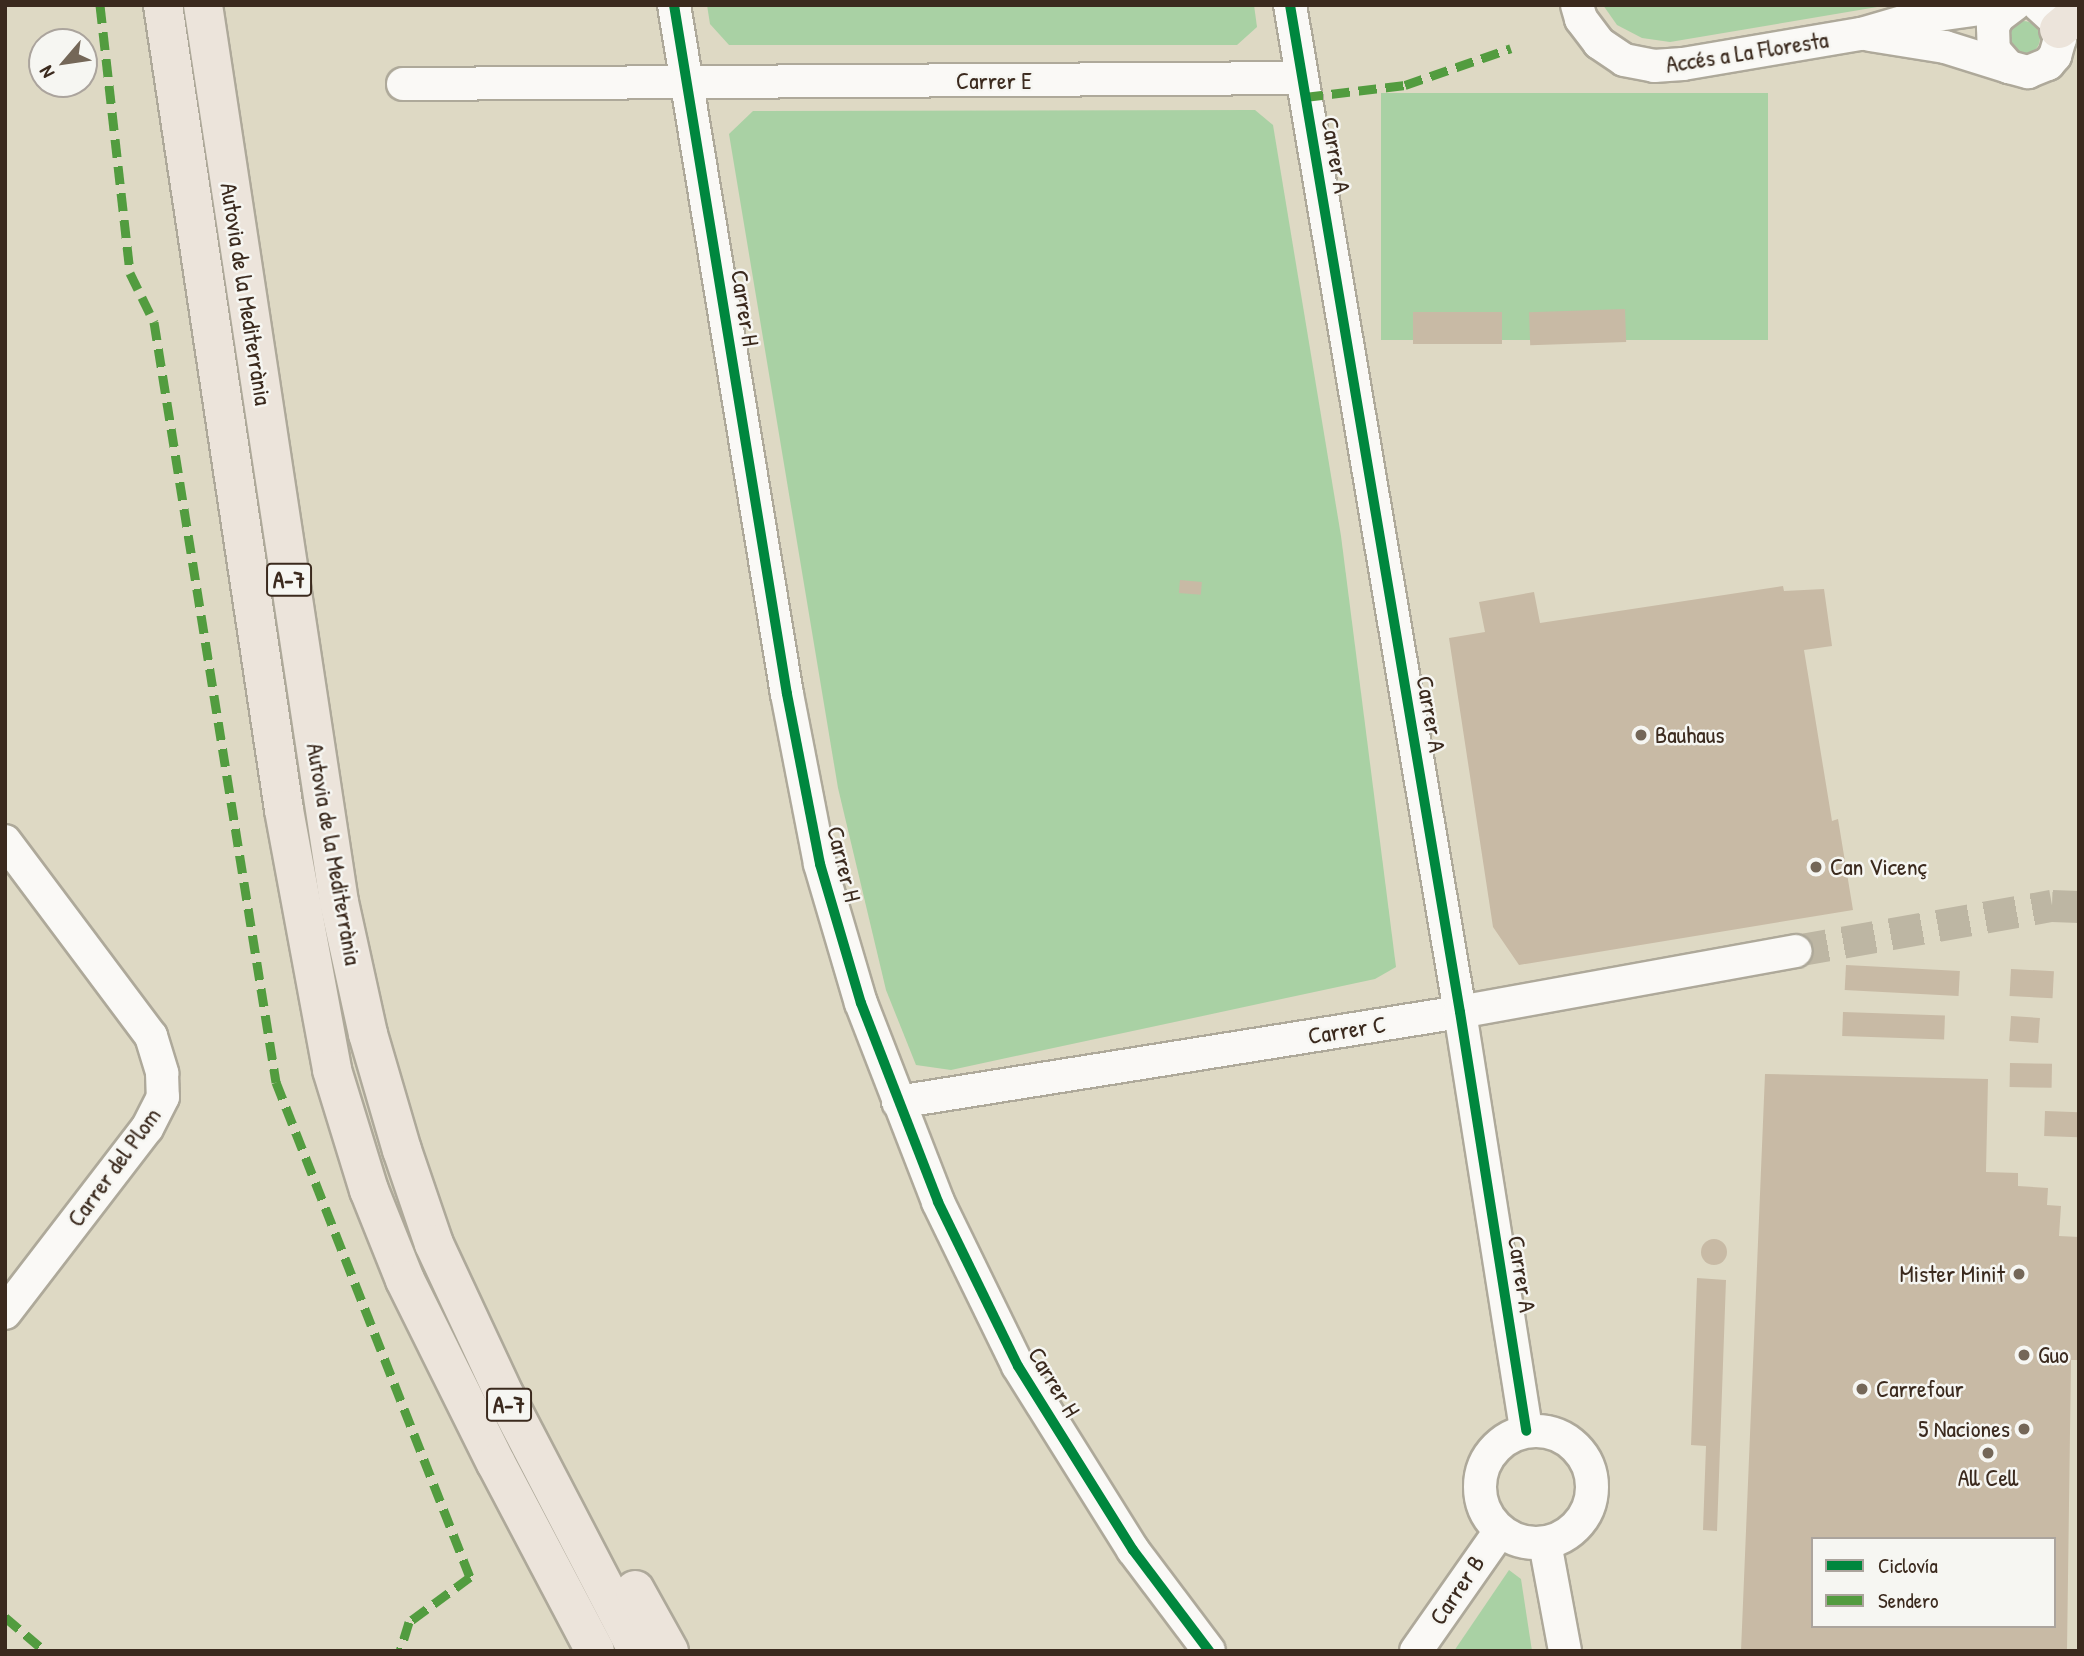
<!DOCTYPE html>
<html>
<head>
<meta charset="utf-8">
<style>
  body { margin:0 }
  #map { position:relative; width:2084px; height:1656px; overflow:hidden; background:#ded9c4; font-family:"Patrick Hand",sans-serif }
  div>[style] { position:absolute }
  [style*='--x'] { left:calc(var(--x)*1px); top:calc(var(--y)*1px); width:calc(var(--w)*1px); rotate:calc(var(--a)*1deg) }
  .green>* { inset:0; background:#a9d1a4; transform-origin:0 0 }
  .round { border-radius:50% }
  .building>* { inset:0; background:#c8baa5; transform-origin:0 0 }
  .minor-tunnel>* { height:32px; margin-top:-16px; transform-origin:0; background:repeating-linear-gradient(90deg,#bdb6a3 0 32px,transparent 0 48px) }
  .roads { filter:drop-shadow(2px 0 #aea99a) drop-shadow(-2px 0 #aea99a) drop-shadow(0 2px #aea99a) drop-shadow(0 -2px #aea99a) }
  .minor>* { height:32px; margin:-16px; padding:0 16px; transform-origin:16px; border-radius:16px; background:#faf9f6 }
  .minor>.ring { margin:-16px; padding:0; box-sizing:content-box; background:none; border:32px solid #faf9f6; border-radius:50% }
  .highway>* { height:38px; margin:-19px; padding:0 19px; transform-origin:19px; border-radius:19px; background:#ece4db }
  .quiet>* { height:9px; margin-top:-4.5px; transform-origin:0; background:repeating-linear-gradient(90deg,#529c3f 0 18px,transparent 0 27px) }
  .cycleway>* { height:10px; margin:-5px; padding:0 5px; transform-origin:5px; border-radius:5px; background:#00873e }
  .dots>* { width:19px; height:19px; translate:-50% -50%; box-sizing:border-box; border:4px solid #f6f6f2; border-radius:50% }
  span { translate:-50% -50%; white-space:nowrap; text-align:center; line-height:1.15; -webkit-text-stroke:5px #f6f6f2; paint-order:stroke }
  .shield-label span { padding:2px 5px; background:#f6f6f2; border:2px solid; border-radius:5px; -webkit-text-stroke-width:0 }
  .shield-label { font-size:23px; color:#3b2a1e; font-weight:700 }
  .street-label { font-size:24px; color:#3b2a1e }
  .poi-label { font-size:24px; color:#3b2a1e }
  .left { translate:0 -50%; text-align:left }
  .right { translate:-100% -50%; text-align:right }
  .frame { position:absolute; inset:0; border:7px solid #3b2a1e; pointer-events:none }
  .legend { position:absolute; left:1811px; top:1537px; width:245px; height:91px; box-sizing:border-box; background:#f6f6f2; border:2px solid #aba49d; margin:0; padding:9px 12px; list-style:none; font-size:21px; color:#3b2a1e }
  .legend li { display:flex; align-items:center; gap:14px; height:35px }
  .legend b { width:35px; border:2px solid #aba49d }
  .north { position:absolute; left:28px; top:28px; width:70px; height:70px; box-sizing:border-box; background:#f6f6f2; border:2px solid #aba49d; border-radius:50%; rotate:241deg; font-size:19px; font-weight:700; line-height:28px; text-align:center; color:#3b2a1e }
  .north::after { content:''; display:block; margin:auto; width:24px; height:32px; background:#746758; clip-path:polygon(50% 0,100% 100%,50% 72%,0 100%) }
</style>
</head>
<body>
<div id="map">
  <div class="green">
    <i style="clip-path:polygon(707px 5px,1254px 5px,1257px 27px,1237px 45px,729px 45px,710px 24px)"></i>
    <i style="clip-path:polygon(1603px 5px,1889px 5px,1670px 42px,1642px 38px,1617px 25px)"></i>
    <i class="round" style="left:2006px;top:21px;width:34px;height:34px"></i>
    <i style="left:1768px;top:93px;width:247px;height:387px;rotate:90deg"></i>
    <i style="clip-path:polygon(1255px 110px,1273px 125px,1341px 536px,1396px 967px,1375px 979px,951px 1070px,916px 1065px,886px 990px,838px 788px,729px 134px,753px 111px)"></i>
    <i style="clip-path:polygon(1509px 1570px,1521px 1579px,1532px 1651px,1454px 1651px)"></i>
  </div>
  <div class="building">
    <i style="left:1625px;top:309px;width:33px;height:96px;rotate:88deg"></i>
    <i style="left:1413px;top:312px;width:89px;height:32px"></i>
    <i style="left:1180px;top:580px;width:22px;height:13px;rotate:5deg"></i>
    <i style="clip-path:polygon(1783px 586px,1784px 591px,1824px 589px,1832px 646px,1804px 650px,1832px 821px,1838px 819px,1853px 910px,1519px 965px,1493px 927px,1449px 638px,1485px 632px,1479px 602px,1534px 592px,1540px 623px)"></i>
    <i style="left:1846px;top:965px;width:114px;height:25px;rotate:3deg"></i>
    <i style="left:2011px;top:969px;width:43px;height:27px;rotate:3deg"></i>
    <i style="left:1843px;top:1012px;width:102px;height:24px;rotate:2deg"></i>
    <i style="left:2011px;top:1016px;width:29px;height:25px;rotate:4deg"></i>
    <i style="left:2010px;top:1063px;width:42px;height:24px;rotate:1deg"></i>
    <i style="clip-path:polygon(evenodd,1765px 1074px,1988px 1079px,1986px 1172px,2018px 1173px,2018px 1186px,2048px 1188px,2047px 1205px,2061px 1206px,2059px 1236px,2079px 1237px,2079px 1360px,2071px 1360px,2067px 1651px,1741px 1651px,1765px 1074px,1813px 1539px,2054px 1539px,2054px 1626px,1813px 1626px,1813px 1539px)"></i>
    <i style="left:2045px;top:1111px;width:34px;height:25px;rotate:2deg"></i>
    <i class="round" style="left:1701px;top:1239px;width:26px;height:26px"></i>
    <i style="clip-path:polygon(1697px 1278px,1726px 1280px,1717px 1531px,1703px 1530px,1706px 1446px,1691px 1445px)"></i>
  </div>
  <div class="minor-tunnel">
    <i style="--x:1796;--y:951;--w:260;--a:-10"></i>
    <i style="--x:2052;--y:906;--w:27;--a:2"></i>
  </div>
  <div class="roads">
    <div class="minor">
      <i style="--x:674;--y:5;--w:698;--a:80.69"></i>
      <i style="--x:787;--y:694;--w:173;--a:79"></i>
      <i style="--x:820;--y:864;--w:145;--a:73.6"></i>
      <i style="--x:861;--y:1003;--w:213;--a:68.8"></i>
      <i style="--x:938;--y:1202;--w:182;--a:64"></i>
      <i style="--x:1018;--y:1366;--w:217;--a:58"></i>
      <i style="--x:1133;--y:1550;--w:126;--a:53"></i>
      <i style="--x:1290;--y:5;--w:1021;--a:80.42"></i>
      <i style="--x:1460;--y:1012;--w:424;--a:81"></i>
      <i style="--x:1577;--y:5;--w:15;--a:74"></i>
      <i style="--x:1581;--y:19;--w:30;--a:53"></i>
      <i style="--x:1599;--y:43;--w:30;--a:34"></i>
      <i style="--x:1624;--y:60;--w:31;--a:11"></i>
      <i style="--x:1654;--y:66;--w:29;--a:-4"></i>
      <i style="--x:1683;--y:64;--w:181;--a:-9.6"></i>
      <i style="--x:1861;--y:34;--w:57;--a:-16.2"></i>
      <i style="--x:1916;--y:18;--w:94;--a:-8"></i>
      <i style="--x:2014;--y:5;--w:20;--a:143"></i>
      <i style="--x:1998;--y:17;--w:11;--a:117"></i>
      <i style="--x:1993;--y:27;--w:23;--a:88"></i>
      <i style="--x:1994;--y:50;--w:23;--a:49"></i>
      <i style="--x:2009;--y:67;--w:20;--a:15"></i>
      <i style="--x:2028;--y:72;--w:22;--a:-22"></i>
      <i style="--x:2048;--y:64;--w:11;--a:-49"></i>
      <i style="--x:2055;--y:56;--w:18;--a:-74"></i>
      <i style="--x:2060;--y:39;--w:18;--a:-103"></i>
      <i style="--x:2056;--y:21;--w:24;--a:-138"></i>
      <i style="--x:1870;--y:35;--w:76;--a:9.1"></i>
      <i style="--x:1945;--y:47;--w:67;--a:17.4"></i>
      <i style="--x:403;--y:84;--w:899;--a:-0.38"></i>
      <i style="--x:5;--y:841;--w:244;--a:53.2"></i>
      <i style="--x:151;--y:1036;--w:39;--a:73"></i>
      <i style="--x:162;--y:1073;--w:24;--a:88"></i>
      <i style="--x:163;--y:1097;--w:35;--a:117"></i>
      <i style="--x:147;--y:1128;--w:233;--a:127.5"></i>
      <i style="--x:898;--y:1102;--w:569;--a:-9.1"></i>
      <i style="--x:1460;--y:1012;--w:341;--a:-10.3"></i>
      <i class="ring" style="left:1480px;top:1431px;width:80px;height:80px"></i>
      <i style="--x:1545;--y:1543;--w:110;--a:79.5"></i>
      <i style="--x:1416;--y:1651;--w:146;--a:-55"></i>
    </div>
    <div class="highway">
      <i style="--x:163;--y:5;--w:814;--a:81.45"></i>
      <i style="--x:284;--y:810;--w:264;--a:79.5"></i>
      <i style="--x:332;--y:1070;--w:126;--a:72.9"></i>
      <i style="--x:369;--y:1190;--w:97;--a:68.2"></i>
      <i style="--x:405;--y:1280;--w:204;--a:63.6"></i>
      <i style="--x:496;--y:1463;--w:212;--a:62.2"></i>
      <i style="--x:203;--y:5;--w:907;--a:81.38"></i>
      <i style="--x:339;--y:902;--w:135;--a:77.6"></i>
      <i style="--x:368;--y:1034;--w:121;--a:73.7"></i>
      <i style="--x:402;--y:1150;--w:99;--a:71.2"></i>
      <i style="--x:434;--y:1244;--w:168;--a:65"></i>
      <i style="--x:505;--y:1396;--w:288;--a:62.5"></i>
      <i style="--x:2059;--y:29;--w:26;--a:-40"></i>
      <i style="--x:635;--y:1590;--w:70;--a:60.9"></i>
    </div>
  </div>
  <div class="quiet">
    <i style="--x:100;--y:5;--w:270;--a:83.6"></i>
    <i style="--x:130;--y:273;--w:55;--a:63.9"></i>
    <i style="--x:154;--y:322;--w:770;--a:80.88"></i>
    <i style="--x:276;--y:1082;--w:532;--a:68.6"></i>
    <i style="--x:470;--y:1577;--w:76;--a:143.6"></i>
    <i style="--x:409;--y:1622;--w:30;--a:107"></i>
    <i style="--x:1305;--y:97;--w:101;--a:-6.8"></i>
    <i style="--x:1405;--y:85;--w:112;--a:-19.2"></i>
    <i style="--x:5;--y:1617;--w:52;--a:40.4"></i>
  </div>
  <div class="cycleway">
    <i style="--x:674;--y:5;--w:698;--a:80.69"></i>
    <i style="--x:787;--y:694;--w:173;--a:79"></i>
    <i style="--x:820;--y:864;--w:145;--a:73.6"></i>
    <i style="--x:861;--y:1003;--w:213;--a:68.8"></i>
    <i style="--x:938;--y:1202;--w:182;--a:64"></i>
    <i style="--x:1018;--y:1366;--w:217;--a:58"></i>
    <i style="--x:1133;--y:1550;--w:126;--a:53"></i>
    <i style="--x:1290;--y:5;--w:1021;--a:80.42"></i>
    <i style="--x:1460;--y:1012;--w:424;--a:81"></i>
  </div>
  <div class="dots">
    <i style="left:1641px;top:735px;background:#746758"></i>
    <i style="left:1816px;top:867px;background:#746758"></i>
    <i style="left:2019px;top:1274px;background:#746758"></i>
    <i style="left:2024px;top:1355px;background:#746758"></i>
    <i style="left:1862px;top:1389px;background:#746758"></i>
    <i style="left:2024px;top:1429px;background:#746758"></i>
    <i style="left:1988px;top:1453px;background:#746758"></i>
  </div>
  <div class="shield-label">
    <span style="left:289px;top:580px">A-7</span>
    <span style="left:509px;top:1405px">A-7</span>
  </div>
  <div class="street-label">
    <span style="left:1747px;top:52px;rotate:-9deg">Accés a La Floresta</span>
    <span style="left:994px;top:81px">Carrer E</span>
    <span style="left:1336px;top:155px;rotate:80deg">Carrer A</span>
    <span style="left:246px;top:294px;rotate:81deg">Autovia de la Mediterrània</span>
    <span style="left:745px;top:308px;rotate:81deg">Carrer H</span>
    <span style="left:1431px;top:714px;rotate:80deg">Carrer A</span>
    <span style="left:334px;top:854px;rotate:80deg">Autovia de la Mediterrània</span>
    <span style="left:844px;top:864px;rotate:76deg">Carrer H</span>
    <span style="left:1347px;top:1030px;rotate:-9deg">Carrer C</span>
    <span style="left:114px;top:1167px;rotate:-54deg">Carrer del Plom</span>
    <span style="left:1522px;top:1274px;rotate:81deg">Carrer A</span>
    <span style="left:1054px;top:1382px;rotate:59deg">Carrer H</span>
    <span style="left:1457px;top:1590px;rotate:-56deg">Carrer B</span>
  </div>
  <div class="poi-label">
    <span class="left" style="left:1655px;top:735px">Bauhaus</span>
    <span class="left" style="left:1830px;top:867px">Can Vicenç</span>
    <span class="right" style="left:2005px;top:1274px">Mister Minit</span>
    <span class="left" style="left:2038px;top:1355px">Guo</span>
    <span class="left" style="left:1876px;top:1389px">Carrefour</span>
    <span class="right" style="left:2010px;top:1429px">5 Naciones</span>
    <span style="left:1988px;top:1478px">All Cell</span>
  </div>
  <div class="frame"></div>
  <ul class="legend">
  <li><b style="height:9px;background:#00873e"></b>Ciclovía</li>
  <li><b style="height:9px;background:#529c3f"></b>Sendero</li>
  </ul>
  <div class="north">N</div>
</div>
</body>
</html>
